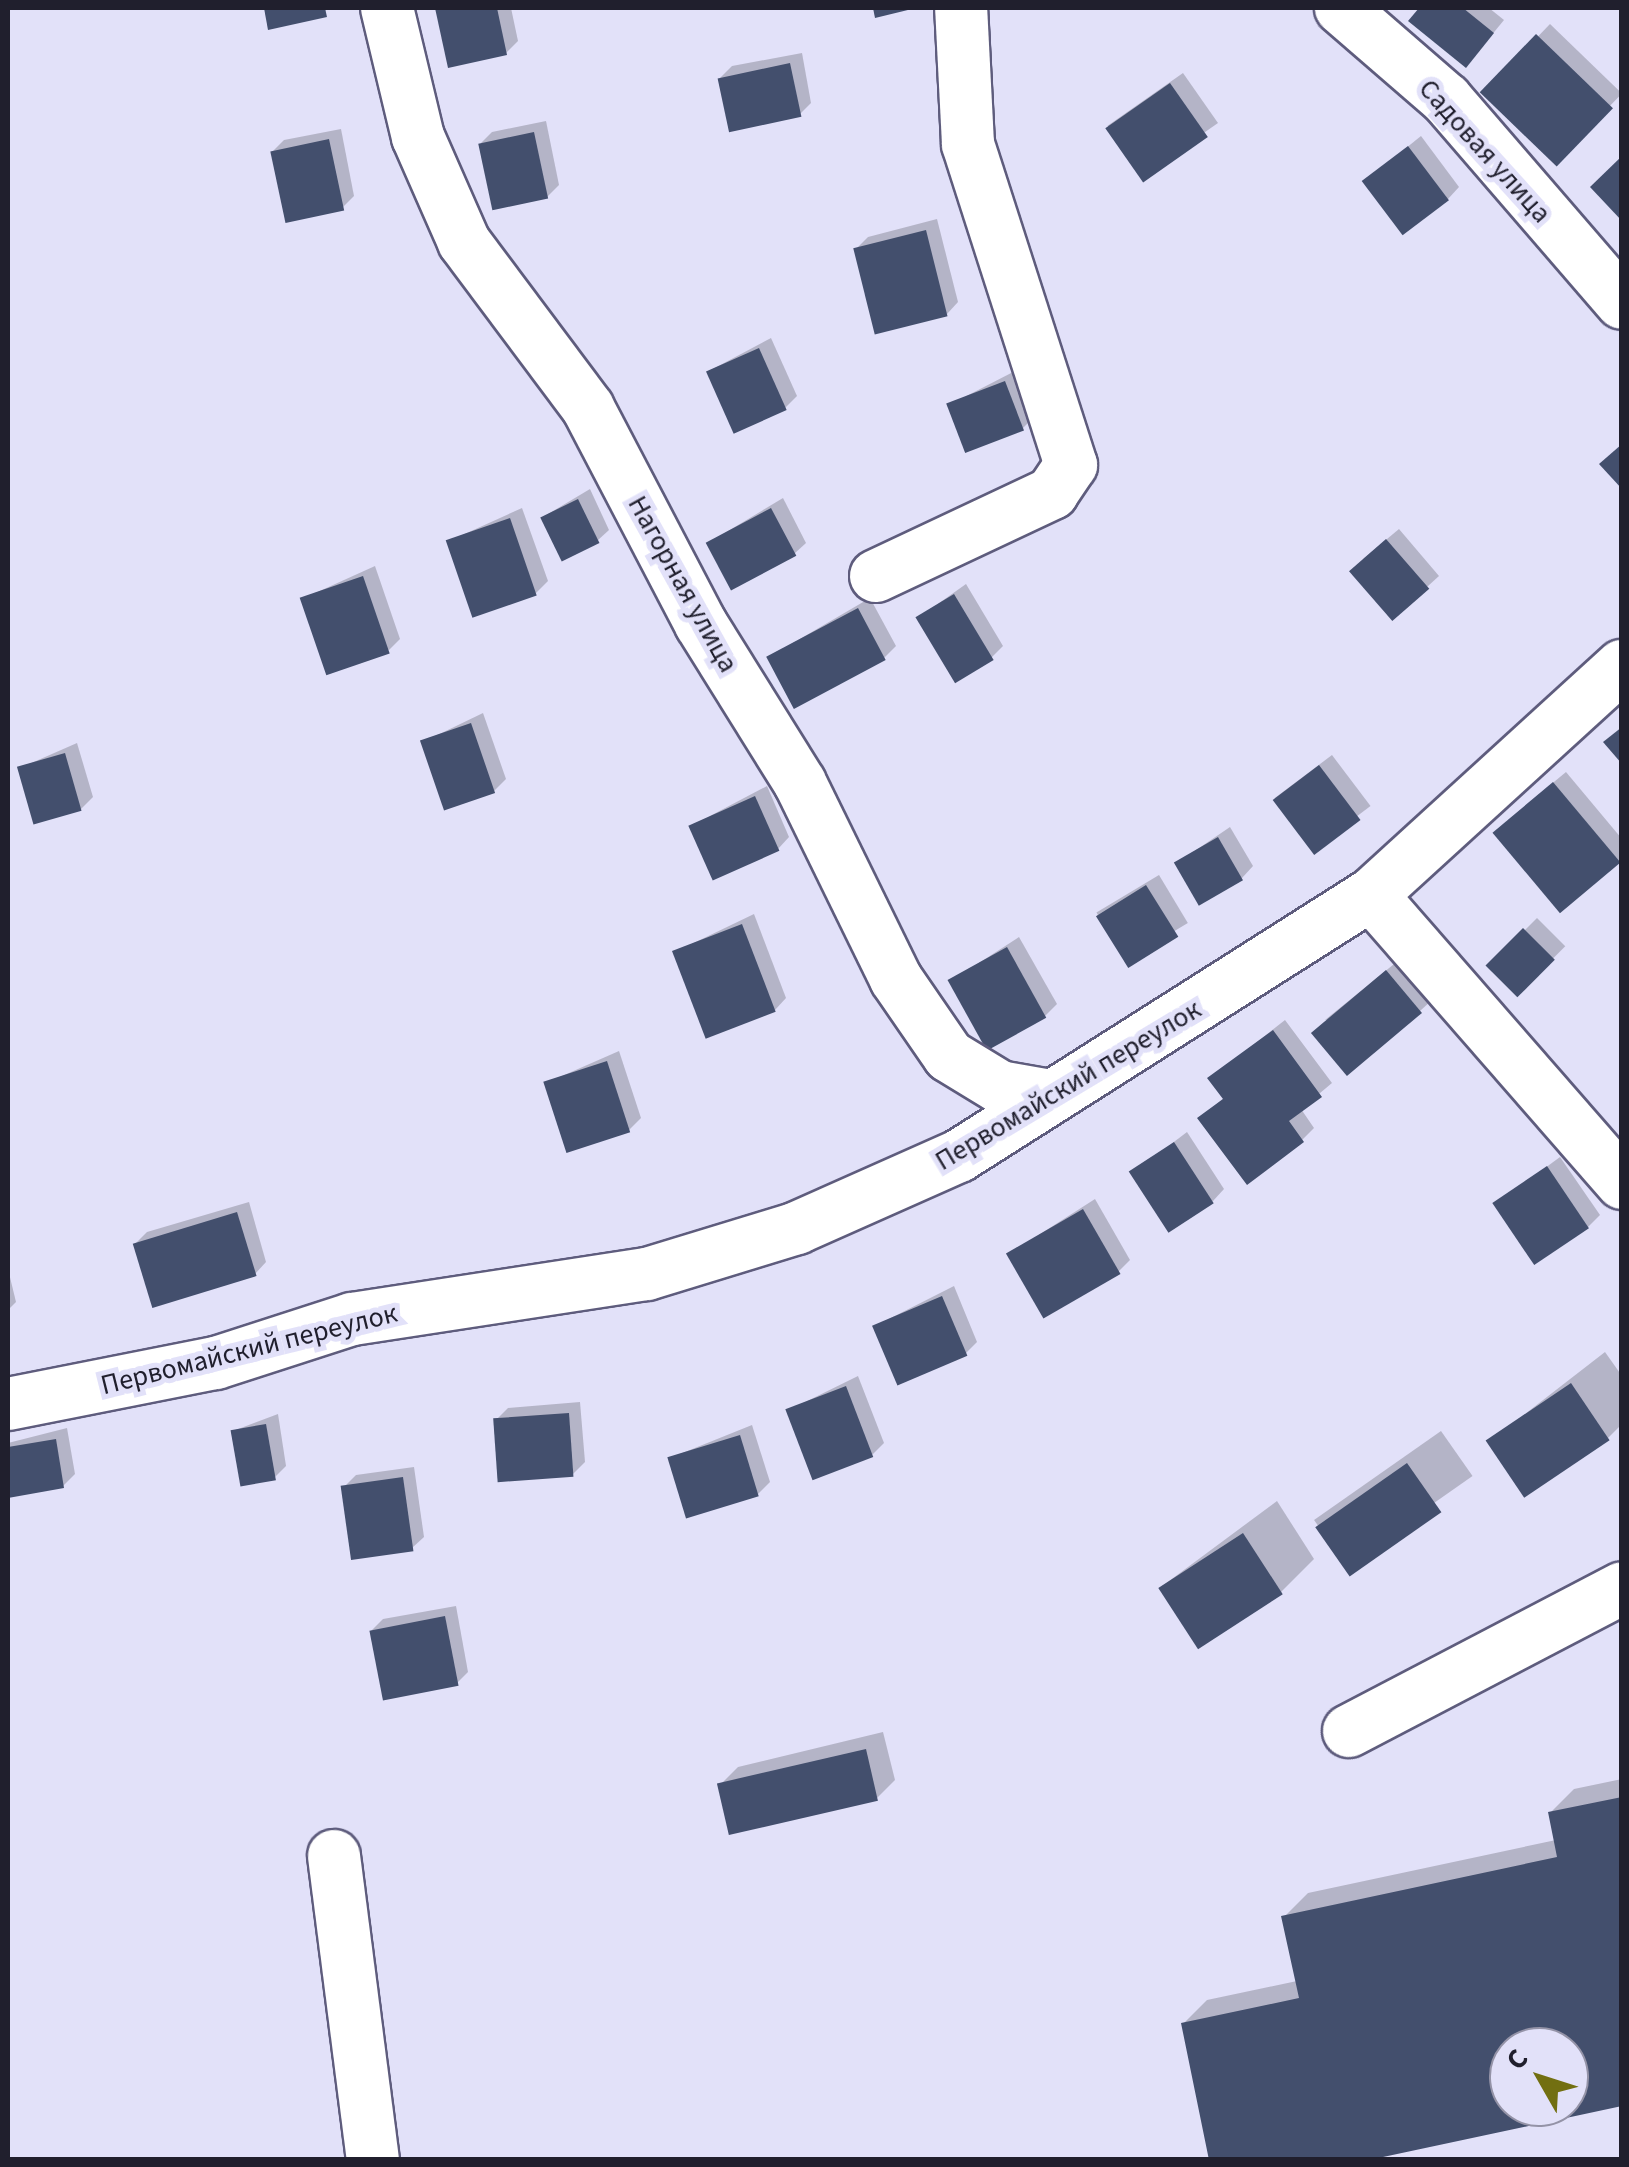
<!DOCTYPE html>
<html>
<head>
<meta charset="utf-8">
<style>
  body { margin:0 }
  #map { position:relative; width:1629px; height:2167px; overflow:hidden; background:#e2e1f9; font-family:"Source Sans 3",sans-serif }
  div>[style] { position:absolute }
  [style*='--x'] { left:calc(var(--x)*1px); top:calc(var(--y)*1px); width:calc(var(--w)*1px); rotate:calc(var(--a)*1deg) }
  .shadow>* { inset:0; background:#0003; transform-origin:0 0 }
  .building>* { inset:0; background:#434f6d; transform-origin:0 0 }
  .roads { filter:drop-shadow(2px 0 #5e5c7d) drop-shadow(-2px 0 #5e5c7d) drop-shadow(0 2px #5e5c7d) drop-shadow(0 -2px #5e5c7d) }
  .minor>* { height:52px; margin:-26px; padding:0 26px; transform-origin:26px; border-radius:26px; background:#fff }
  span { translate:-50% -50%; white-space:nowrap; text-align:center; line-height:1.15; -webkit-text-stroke:10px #e2e1f9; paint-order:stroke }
  .street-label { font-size:28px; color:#201f2d }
  .frame { position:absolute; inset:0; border:10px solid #201f2d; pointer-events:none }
  .north { position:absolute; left:1489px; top:2027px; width:100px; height:100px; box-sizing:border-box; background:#e2e1f9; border:2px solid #9493a7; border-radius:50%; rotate:309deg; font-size:28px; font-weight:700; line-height:40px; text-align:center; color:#201f2d }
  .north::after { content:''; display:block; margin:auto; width:35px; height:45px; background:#726f11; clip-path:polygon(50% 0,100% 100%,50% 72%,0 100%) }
</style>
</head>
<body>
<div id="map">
  <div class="shadow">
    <i style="clip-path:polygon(266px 8px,333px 8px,270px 27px)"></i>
    <i style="clip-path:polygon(438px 8px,511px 8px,518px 41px,506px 53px,450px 65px)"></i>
    <i style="clip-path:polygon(1422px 8px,1489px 8px,1504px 20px,1477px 53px,1411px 21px)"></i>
    <i style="left:1550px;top:24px;width:100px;height:95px;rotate:44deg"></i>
    <i style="clip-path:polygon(802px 53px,811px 103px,799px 115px,720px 78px,732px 66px)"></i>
    <i style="left:1183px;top:73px;width:61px;height:92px;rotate:55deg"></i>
    <i style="clip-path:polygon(546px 121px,559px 185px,547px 197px,481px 143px,492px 132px)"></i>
    <i style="clip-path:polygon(341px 129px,354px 196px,342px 208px,272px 152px,284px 140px)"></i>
    <i style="clip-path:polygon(1421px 136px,1459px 187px,1448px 199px,1365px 181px)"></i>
    <i style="clip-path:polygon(937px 219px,958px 302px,947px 314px,856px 249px,868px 237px)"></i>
    <i style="clip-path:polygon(771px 338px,797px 396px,785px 408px,709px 371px)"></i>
    <i style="clip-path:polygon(1017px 370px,1035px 416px,1023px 428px,949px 405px)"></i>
    <i style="clip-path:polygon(590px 489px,609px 530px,597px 541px,543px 517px)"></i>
    <i style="clip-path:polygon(783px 498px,806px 543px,794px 554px,708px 543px)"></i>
    <i style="clip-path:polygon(522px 508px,548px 581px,536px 593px,449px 541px)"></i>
    <i style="clip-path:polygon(1399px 529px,1439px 576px,1393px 618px,1363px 559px)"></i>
    <i style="clip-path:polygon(375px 566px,400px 639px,389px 650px,302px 599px)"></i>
    <i style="clip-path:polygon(966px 584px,1003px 646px,991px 658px,918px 618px)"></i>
    <i style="clip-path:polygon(870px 598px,896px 646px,884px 658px,769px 657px)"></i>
    <i style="clip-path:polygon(483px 713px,506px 779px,494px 791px,423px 742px)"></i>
    <i style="clip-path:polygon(77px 743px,93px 797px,81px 809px,20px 768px)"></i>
    <i style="left:1332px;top:755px;width:64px;height:72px;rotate:53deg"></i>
    <i style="clip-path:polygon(1566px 772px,1622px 839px,1622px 859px,1561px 910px,1508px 820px)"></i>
    <i style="clip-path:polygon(767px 786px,789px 837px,778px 849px,691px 826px)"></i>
    <i style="clip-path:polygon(1230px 827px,1253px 866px,1242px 878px,1177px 863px)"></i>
    <i style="left:1159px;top:875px;width:56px;height:73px;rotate:59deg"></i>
    <i style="clip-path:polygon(754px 914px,786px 998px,775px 1010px,675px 952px)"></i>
    <i style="left:1537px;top:918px;width:40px;height:68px;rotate:45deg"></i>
    <i style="clip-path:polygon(1019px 937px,1057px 1004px,1045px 1016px,951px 981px)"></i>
    <i style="clip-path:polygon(1399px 960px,1432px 1000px,1420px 1011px,1325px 1020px)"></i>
    <i style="clip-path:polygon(1285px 1020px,1332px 1083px,1301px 1109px,1314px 1128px,1302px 1140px,1200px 1118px,1225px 1097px,1211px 1078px)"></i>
    <i style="clip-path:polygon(619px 1051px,641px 1118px,629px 1130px,546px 1083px)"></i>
    <i style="clip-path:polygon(1187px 1132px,1224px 1189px,1213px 1201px,1133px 1173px)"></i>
    <i style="clip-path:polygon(1560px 1157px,1600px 1215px,1588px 1227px,1496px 1204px)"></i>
    <i style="clip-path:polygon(1095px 1199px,1130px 1260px,1118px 1272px,1009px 1254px)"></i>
    <i style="clip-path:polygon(249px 1202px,266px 1262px,255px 1274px,135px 1244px,147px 1232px)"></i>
    <i style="clip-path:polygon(8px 1269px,16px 1302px,8px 1310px)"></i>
    <i style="clip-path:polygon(954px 1286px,977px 1342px,965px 1354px,875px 1326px)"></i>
    <i style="clip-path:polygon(1605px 1352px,1622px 1376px,1622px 1424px,1608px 1438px,1489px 1442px)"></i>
    <i style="clip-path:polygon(858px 1376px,884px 1443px,872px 1455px,789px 1410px)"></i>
    <i style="clip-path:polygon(580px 1402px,585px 1462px,573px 1474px,496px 1420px,508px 1408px)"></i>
    <i style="clip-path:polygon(278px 1414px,286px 1466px,274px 1478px,233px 1431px)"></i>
    <i style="clip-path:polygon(752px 1425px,770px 1482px,758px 1494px,670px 1458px)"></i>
    <i style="clip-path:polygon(67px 1428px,75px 1474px,63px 1486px,8px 1495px,8px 1443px)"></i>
    <i style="left:1441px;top:1431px;width:55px;height:155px;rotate:55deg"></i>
    <i style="clip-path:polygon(414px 1467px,424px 1537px,412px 1548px,344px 1487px,356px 1475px)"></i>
    <i style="clip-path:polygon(1277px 1501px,1314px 1559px,1281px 1592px,1161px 1587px)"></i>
    <i style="clip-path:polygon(456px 1606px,468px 1672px,456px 1684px,371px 1631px,383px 1619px)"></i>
    <i style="clip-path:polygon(883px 1732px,895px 1780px,877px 1798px,720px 1785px,738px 1767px)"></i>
    <i style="clip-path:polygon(evenodd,1622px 1779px,1622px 2103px,1357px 2160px,1183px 2024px,1207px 2000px,1297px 1981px,1284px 1917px,1308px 1893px,1556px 1840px,1550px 1813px,1574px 1789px,1622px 1779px,1509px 2047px,1569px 2047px,1569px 2107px,1509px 2107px,1509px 2047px)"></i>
  </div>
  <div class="building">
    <i style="clip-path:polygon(264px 8px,325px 8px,327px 17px,268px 30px)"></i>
    <i style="clip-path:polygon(435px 8px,497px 8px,507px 55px,448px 68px)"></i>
    <i style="clip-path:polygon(873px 8px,912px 8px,912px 9px,875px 18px)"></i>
    <i style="clip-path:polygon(1419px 8px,1463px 8px,1494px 33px,1466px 68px,1408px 21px)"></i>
    <i style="left:1536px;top:34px;width:107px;height:81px;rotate:44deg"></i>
    <i style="left:790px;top:63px;width:55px;height:74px;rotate:78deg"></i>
    <i style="left:1170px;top:83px;width:66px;height:79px;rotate:55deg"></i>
    <i style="left:534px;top:132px;width:68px;height:57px;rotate:78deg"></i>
    <i style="left:329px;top:139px;width:73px;height:60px;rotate:78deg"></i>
    <i style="left:1408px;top:146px;width:68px;height:58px;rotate:53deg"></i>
    <i style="clip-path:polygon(1622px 156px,1622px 221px,1590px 187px)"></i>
    <i style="left:926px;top:230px;width:89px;height:75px;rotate:76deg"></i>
    <i style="left:759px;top:348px;width:68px;height:58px;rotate:66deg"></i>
    <i style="left:1005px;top:381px;width:53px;height:63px;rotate:69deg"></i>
    <i style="clip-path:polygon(1622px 444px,1622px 489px,1599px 464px)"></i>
    <i style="left:578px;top:499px;width:49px;height:42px;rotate:64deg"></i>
    <i style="left:771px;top:508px;width:54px;height:74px;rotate:62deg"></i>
    <i style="left:510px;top:518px;width:82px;height:68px;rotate:71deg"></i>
    <i style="left:1386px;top:539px;width:66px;height:49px;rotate:49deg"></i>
    <i style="left:363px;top:576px;width:82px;height:67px;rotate:71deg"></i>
    <i style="left:954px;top:594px;width:77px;height:45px;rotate:59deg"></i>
    <i style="left:858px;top:608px;width:59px;height:104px;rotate:62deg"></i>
    <i style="left:471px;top:723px;width:74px;height:54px;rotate:71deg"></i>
    <i style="clip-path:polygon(1622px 727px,1622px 764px,1603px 742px)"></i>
    <i style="left:65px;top:753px;width:60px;height:50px;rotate:74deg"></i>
    <i style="left:1319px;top:765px;width:69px;height:58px;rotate:53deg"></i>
    <i style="left:1553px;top:782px;width:105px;height:79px;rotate:50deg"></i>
    <i style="left:755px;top:796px;width:60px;height:73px;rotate:66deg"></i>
    <i style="left:1218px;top:837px;width:50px;height:51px;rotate:60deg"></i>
    <i style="left:1146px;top:885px;width:61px;height:59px;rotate:58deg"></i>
    <i style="left:742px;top:924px;width:94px;height:75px;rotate:69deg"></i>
    <i style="left:1523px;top:928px;width:45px;height:53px;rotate:45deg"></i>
    <i style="left:1007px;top:947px;width:81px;height:68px;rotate:61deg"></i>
    <i style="left:1386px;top:970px;width:56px;height:98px;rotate:50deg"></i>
    <i style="clip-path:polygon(1273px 1030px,1322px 1097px,1289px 1121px,1304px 1142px,1247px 1185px,1197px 1118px,1223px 1099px,1207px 1078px)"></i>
    <i style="left:607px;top:1061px;width:75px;height:67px;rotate:72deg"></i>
    <i style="left:1174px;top:1142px;width:73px;height:54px;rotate:57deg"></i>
    <i style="left:1547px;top:1166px;width:75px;height:66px;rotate:56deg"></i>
    <i style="left:1083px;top:1209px;width:75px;height:89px;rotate:60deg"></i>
    <i style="left:237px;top:1212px;width:67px;height:109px;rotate:73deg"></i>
    <i style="left:942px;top:1296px;width:65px;height:76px;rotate:67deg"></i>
    <i style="left:1571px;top:1383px;width:69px;height:103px;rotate:56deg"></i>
    <i style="left:846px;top:1386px;width:76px;height:65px;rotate:69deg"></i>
    <i style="left:569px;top:1413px;width:64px;height:76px;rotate:86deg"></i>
    <i style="left:266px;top:1424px;width:57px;height:36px;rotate:80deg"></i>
    <i style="left:740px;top:1435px;width:64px;height:76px;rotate:73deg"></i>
    <i style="clip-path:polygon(56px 1439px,64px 1488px,8px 1498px,8px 1447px)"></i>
    <i style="left:1407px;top:1463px;width:60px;height:112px;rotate:55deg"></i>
    <i style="left:403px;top:1477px;width:75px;height:63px;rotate:82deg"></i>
    <i style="left:1243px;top:1533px;width:73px;height:101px;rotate:57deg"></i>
    <i style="left:445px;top:1616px;width:71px;height:77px;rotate:79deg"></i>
    <i style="left:866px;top:1749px;width:53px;height:153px;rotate:77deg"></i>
    <i style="clip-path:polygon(evenodd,1622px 1797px,1622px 2106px,1369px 2160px,1209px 2160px,1181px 2023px,1299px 1998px,1281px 1916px,1557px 1857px,1548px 1812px,1622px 1797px,1509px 2047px,1569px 2047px,1569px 2107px,1509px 2107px,1509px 2047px)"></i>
  </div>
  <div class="roads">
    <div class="minor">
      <i style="--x:387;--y:8;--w:133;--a:76.5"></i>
      <i style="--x:418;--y:137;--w:115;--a:66.3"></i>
      <i style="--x:464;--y:242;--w:207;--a:53.2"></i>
      <i style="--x:588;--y:408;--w:244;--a:62.4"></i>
      <i style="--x:701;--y:624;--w:187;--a:58.1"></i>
      <i style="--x:800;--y:783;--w:218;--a:63.9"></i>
      <i style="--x:896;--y:979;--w:93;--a:55.5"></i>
      <i style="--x:949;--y:1056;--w:60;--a:31.3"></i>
      <i style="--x:1000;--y:1087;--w:52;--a:10"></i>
      <i style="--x:1341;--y:8;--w:139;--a:40.9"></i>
      <i style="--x:1446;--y:99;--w:269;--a:49.2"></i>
      <i style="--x:876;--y:576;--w:195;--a:-25.2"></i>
      <i style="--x:1052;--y:493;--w:34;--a:-56"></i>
      <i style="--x:1071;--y:465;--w:337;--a:-107.8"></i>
      <i style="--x:968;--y:144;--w:136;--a:-92.9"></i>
      <i style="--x:1371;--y:895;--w:382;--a:48.9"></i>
      <i style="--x:8;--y:1404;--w:212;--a:-11.2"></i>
      <i style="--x:216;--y:1363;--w:143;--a:-17.9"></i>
      <i style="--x:352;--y:1319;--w:298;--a:-8.7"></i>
      <i style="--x:647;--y:1274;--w:157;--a:-17"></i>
      <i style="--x:797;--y:1228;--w:177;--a:-24"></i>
      <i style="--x:959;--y:1156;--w:488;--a:-32.4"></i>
      <i style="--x:1371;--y:895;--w:340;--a:-42.4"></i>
      <i style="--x:1349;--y:1731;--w:308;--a:-27.6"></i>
      <i style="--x:334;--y:1856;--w:306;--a:82.7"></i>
    </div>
  </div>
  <div class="street-label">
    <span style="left:1485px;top:151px;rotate:48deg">Садовая улица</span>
    <span style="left:683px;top:584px;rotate:61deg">Нагорная улица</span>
    <span style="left:1068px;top:1085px;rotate:-31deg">Первомайский переулок</span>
    <span style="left:249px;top:1349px;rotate:-14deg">Первомайский переулок</span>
  </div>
  <div class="frame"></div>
  <div class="north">С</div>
</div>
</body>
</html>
